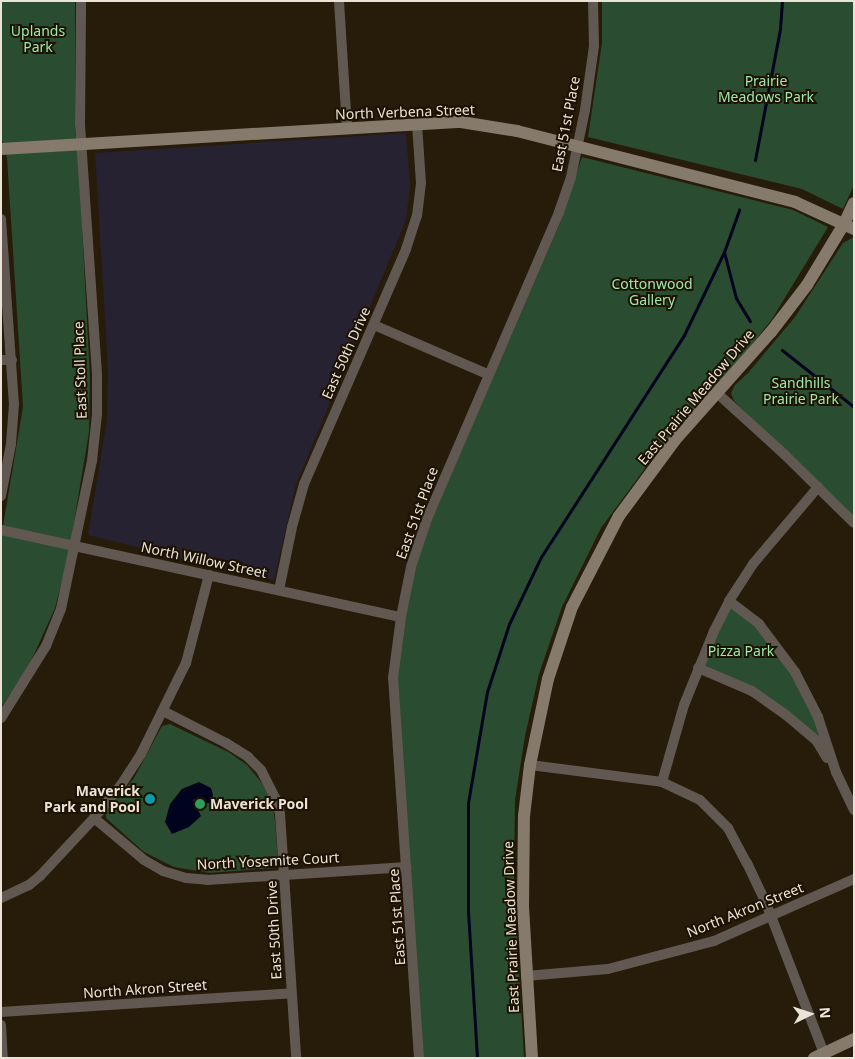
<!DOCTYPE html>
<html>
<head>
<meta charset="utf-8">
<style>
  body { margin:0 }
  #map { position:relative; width:855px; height:1059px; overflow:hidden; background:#271c09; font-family:"Noto Sans",sans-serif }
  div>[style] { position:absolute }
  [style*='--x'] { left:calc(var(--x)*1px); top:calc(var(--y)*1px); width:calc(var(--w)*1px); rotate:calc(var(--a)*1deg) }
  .education>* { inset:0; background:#262232 }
  .green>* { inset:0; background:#2a4c30 }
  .water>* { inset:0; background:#00031e }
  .stream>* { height:3px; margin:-1.5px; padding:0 1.5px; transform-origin:1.5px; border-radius:1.5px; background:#00031e }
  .street>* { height:10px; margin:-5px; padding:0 5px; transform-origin:5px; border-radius:5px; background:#605851 }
  .secondary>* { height:12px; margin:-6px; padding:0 6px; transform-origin:6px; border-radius:6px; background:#867a6d }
  .dots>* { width:14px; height:14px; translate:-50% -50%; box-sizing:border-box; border:2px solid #1d1202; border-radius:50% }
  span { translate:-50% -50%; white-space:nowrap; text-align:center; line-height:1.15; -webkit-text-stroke:4px #1d1202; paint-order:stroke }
  .park-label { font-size:14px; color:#9ceaa8 }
  .street-label { font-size:14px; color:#ebe3d8 }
  .poi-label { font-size:14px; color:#ebe3d8; font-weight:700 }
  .right { translate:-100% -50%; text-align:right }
  .left { translate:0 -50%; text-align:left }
  .frame { position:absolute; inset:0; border:2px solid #ebe3d8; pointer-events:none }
  .north { position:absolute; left:785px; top:989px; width:50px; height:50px; -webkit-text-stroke:4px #1d1202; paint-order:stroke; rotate:86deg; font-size:14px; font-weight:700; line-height:20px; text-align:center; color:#ebe3d8 }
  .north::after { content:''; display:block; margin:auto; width:18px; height:22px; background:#ebe3d8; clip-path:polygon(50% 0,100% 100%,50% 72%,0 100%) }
</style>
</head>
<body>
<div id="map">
  <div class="education">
    <i style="clip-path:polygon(406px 133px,410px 184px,406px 220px,296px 484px,274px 580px,88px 535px,107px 419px,108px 369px,95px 153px)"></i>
  </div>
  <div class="green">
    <i style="clip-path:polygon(1px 1px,75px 1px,75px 130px,79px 168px,90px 378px,89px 432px,68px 558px,55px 608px,27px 670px,1px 707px,1px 538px,23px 407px,7px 158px,1px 136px)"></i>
    <i style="clip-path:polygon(602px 1px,854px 1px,854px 185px,843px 209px,802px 189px,588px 137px,602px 43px)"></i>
    <i style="clip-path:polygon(582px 157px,793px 210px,828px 227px,772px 319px,739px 361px,652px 459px,601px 528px,562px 607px,539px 674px,525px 736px,515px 800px,514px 883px,524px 1058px,422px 1058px,396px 675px,413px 574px,427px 531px,560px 223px)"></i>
    <i style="clip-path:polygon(854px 237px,854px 518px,734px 401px,731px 393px,735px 385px,748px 373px,795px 317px,843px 243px)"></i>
    <i style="clip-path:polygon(729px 601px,759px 624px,795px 672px,836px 772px,816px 740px,786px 715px,698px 668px)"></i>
    <i style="clip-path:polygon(170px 724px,230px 753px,247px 765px,261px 782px,272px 800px,275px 821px,278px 861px,273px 868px,210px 873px,174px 867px,144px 852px,106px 818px,106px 811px,134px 778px,162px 726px)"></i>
  </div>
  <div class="water">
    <i style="clip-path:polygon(199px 782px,211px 788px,213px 795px,211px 804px,195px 799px,193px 800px,201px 816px,189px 827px,172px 834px,165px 822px,170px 804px,182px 789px)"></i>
  </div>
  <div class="stream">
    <i style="--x:755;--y:160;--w:133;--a:-79.2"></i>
    <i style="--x:780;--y:29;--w:28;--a:-86"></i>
    <i style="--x:724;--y:252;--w:48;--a:75.4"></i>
    <i style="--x:736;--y:298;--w:27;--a:59"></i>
    <i style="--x:782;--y:350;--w:92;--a:38.4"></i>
    <i style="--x:477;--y:1058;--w:146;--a:-93.5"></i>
    <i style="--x:468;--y:912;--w:109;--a:-90"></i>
    <i style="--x:468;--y:803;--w:113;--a:-80.3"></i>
    <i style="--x:487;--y:692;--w:71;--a:-72.1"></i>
    <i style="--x:509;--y:624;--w:74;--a:-64.5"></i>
    <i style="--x:541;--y:557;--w:264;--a:-57.2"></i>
    <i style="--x:684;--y:335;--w:92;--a:-64.3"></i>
    <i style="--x:724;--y:252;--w:45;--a:-70.3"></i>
  </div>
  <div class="street">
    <i style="--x:339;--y:1;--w:128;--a:86.4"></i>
    <i style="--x:1;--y:219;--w:185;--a:86"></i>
    <i style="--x:14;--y:404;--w:40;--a:94.3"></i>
    <i style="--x:11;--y:444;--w:53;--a:100.9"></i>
    <i style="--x:374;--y:325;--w:123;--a:23.4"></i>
    <i style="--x:1;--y:360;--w:11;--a:0"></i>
    <i style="--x:717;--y:393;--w:91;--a:42.3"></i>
    <i style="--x:784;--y:454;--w:98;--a:44.6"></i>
    <i style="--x:1;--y:530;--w:409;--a:12.3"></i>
    <i style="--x:279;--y:590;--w:64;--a:-78.3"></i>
    <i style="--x:292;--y:527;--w:45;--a:-74.4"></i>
    <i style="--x:304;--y:484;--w:256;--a:-66.5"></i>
    <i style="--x:406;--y:249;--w:35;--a:-72"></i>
    <i style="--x:417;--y:216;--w:33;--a:-83"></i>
    <i style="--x:421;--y:183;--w:58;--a:-93.9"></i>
    <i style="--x:729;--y:601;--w:38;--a:37"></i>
    <i style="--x:759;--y:624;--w:60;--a:53.1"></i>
    <i style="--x:795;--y:672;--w:51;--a:62.9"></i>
    <i style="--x:818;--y:717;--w:58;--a:71.9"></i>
    <i style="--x:836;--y:772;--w:42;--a:64.7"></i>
    <i style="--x:698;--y:668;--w:59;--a:23.1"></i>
    <i style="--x:752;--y:691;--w:42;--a:35.2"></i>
    <i style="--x:786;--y:715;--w:39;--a:40"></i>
    <i style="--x:816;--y:740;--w:21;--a:59"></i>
    <i style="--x:163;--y:711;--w:71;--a:26.9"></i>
    <i style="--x:226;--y:743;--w:26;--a:32"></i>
    <i style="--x:248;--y:757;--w:18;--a:45"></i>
    <i style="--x:261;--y:770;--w:33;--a:63"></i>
    <i style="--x:276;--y:799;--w:16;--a:75"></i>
    <i style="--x:280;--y:814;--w:245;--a:86.2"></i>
    <i style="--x:1;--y:718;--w:85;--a:-58"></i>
    <i style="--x:46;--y:646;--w:40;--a:-68"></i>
    <i style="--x:61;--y:609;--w:151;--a:-78.2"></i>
    <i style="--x:92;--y:461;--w:47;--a:-83.9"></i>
    <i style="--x:97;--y:414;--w:40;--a:-90"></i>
    <i style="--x:97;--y:374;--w:251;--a:-93.9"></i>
    <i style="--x:80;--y:124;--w:123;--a:-89.5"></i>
    <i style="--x:530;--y:765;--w:133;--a:7.3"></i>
    <i style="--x:662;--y:782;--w:42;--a:25.3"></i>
    <i style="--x:700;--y:800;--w:40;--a:45"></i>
    <i style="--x:728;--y:828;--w:40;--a:62"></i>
    <i style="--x:747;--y:863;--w:44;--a:64.6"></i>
    <i style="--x:766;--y:903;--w:161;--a:68.9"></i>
    <i style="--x:662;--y:782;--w:80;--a:-74.1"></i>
    <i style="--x:684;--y:705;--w:80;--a:-67.9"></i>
    <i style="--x:714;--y:631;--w:34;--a:-63"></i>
    <i style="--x:729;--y:601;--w:44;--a:-57"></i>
    <i style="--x:753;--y:564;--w:101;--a:-49.8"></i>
    <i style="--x:94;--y:818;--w:65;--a:40"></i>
    <i style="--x:144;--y:860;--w:22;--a:30"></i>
    <i style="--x:163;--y:871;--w:24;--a:17"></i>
    <i style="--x:186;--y:878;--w:21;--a:5"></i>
    <i style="--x:207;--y:880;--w:200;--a:-3.7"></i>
    <i style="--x:1;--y:898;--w:31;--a:-25"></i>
    <i style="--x:29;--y:885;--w:14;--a:-39"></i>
    <i style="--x:40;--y:876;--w:79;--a:-47"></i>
    <i style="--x:94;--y:818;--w:43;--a:-50.7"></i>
    <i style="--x:121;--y:785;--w:37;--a:-57"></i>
    <i style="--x:141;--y:754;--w:102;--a:-63.7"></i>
    <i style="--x:186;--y:663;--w:91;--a:-75.4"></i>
    <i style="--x:526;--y:976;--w:82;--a:-4.9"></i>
    <i style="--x:608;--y:969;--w:110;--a:-14.8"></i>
    <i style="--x:714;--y:941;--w:153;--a:-23.9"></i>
    <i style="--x:1;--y:1012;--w:291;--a:-3.7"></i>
    <i style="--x:1;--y:1025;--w:33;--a:87"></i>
    <i style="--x:419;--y:1058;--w:381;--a:-93.9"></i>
    <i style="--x:393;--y:678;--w:62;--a:-82.5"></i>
    <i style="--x:401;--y:617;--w:51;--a:-78.7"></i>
    <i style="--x:411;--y:567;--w:51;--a:-71.6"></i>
    <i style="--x:427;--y:519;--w:334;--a:-66.7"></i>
    <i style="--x:559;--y:212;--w:37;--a:-71"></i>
    <i style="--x:571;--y:177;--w:68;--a:-78.2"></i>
    <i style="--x:585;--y:110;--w:65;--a:-82"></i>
    <i style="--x:594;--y:46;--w:45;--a:-91.3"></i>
  </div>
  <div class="secondary">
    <i style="--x:1;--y:149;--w:461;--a:-3.4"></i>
    <i style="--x:461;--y:122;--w:57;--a:9.1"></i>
    <i style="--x:517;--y:131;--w:287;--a:14.3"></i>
    <i style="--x:795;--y:202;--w:65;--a:24.6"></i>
    <i style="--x:532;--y:1058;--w:151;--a:-93.4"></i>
    <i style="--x:523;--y:907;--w:91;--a:-89.4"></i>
    <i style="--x:524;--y:816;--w:51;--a:-83.3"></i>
    <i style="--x:530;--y:765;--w:88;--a:-78.2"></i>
    <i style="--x:548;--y:679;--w:76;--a:-71.6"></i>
    <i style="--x:572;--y:607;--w:102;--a:-62.7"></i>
    <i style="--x:619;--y:516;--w:94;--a:-53.6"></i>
    <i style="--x:675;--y:440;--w:144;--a:-48.4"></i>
    <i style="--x:771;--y:332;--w:59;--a:-52.5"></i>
    <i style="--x:807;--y:285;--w:71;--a:-58.8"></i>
    <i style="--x:844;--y:224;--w:23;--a:-65"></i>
    <i style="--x:814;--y:1058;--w:44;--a:-25.4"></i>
  </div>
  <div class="dots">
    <i style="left:150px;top:799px;background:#0f9aa8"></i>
    <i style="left:200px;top:804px;background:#2e9e5b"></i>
  </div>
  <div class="park-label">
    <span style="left:38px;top:39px">Uplands<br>Park</span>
    <span style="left:766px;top:89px">Prairie<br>Meadows Park</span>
    <span style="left:652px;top:292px">Cottonwood<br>Gallery</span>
    <span style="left:801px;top:391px">Sandhills<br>Prairie Park</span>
    <span style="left:741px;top:651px">Pizza Park</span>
  </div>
  <div class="street-label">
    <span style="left:405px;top:112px;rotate:-2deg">North Verbena Street</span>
    <span style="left:566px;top:124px;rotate:-79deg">East 51st Place</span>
    <span style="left:346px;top:353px;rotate:-66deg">East 50th Drive</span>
    <span style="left:80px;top:370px;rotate:-92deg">East Stoll Place</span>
    <span style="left:696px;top:397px;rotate:-50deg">East Prairie Meadow Drive</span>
    <span style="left:417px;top:513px;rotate:-70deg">East 51st Place</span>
    <span style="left:204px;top:560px;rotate:12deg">North Willow Street</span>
    <span style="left:268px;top:861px;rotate:-3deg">North Yosemite Court</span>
    <span style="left:745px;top:910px;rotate:-22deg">North Akron Street</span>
    <span style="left:397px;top:917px;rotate:-94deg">East 51st Place</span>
    <span style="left:511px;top:927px;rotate:-92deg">East Prairie Meadow Drive</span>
    <span style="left:274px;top:930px;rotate:-93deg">East 50th Drive</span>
    <span style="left:145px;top:989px;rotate:-4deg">North Akron Street</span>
  </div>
  <div class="poi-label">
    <span class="right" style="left:140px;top:799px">Maverick<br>Park and Pool</span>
    <span class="left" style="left:210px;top:804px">Maverick Pool</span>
  </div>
  <div class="frame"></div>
  <div class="north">N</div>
</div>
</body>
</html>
